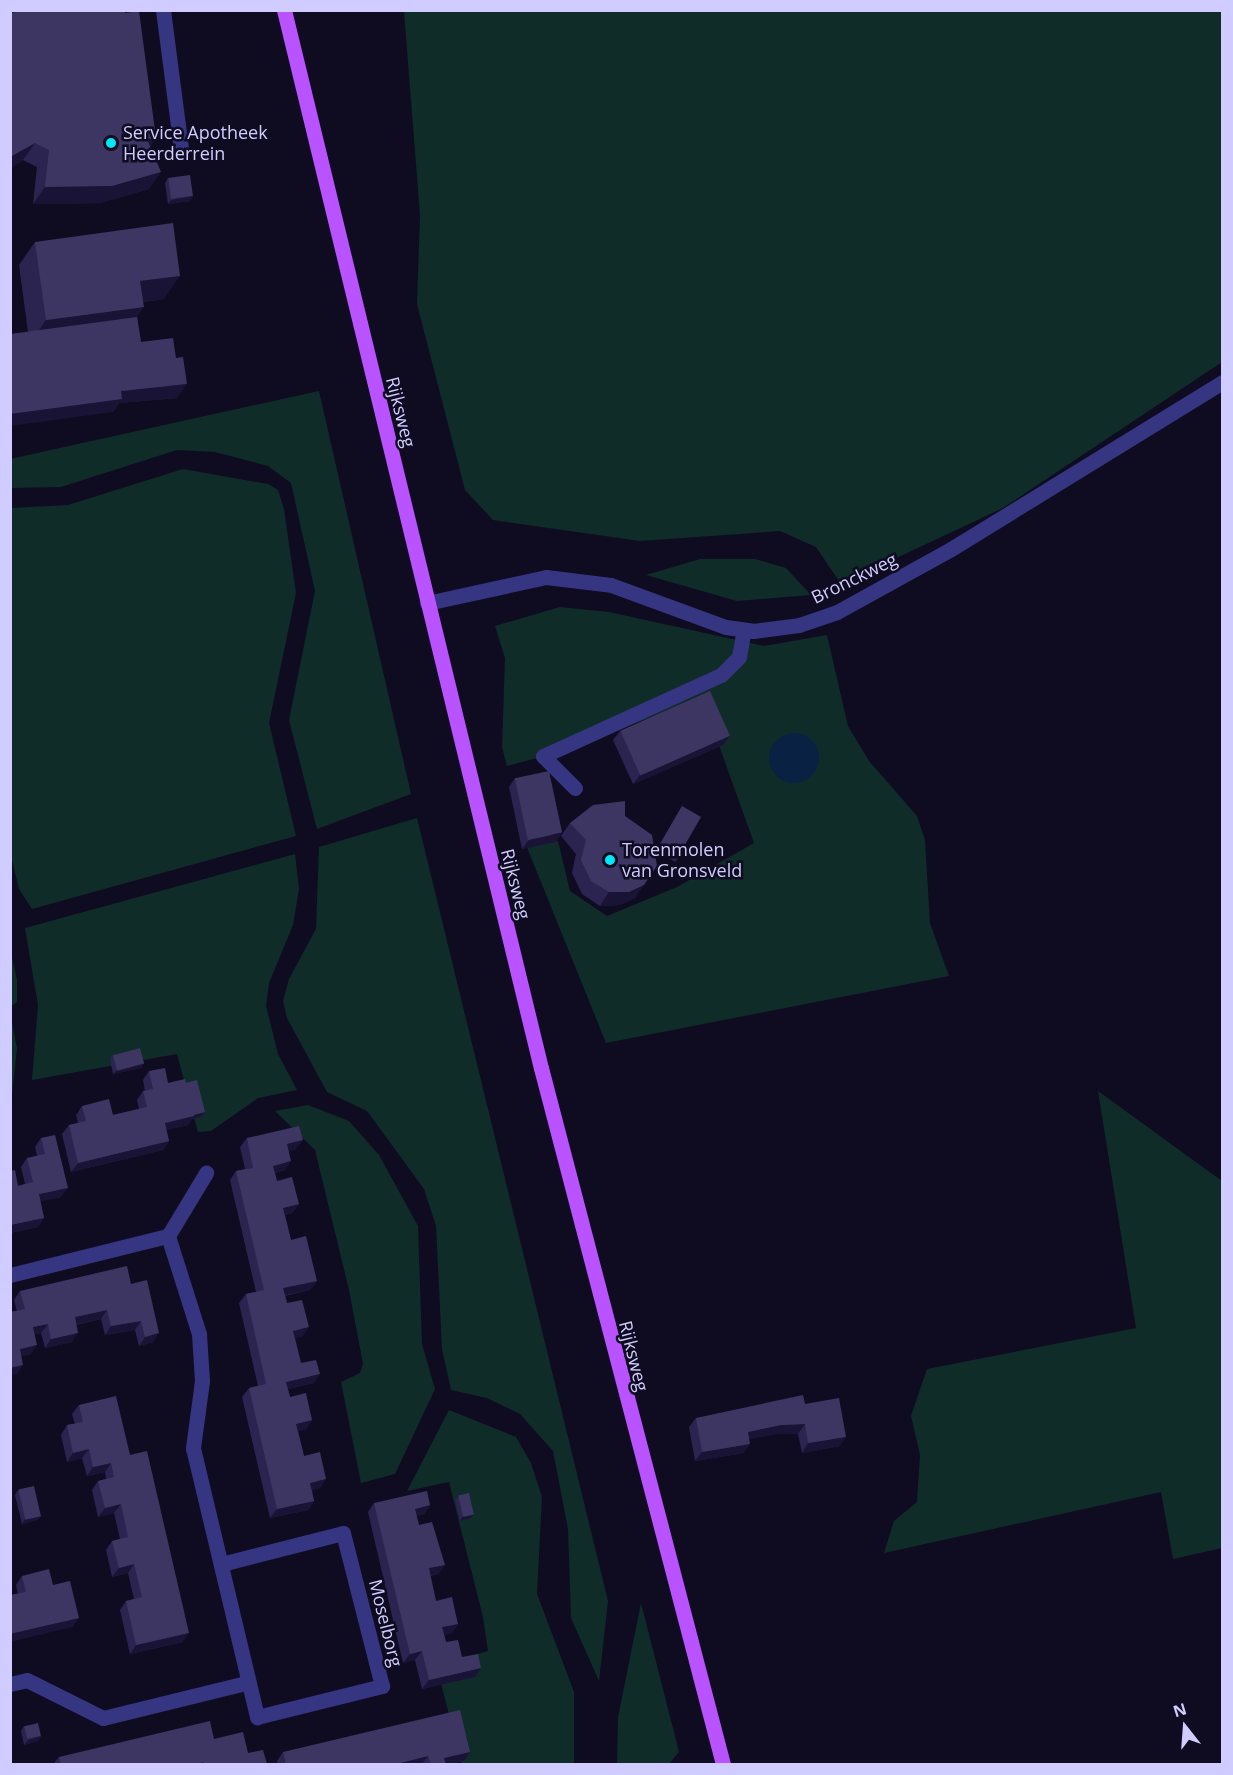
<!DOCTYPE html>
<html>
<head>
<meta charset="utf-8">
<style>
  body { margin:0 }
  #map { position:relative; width:1233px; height:1775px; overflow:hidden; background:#0f0c21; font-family:"Open Sans",sans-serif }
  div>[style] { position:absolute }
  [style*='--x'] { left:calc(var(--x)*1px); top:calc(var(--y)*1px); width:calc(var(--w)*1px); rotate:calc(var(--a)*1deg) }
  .green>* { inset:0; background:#0f2c29 }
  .water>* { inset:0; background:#092143 }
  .round { border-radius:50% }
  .minor>* { height:15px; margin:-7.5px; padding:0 7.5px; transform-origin:7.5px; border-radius:7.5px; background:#353582 }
  .major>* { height:15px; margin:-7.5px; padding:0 7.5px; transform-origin:7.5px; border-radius:7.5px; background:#b953ff }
  .wall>* { inset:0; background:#2b2450 }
  .shaded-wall>* { inset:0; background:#191335 }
  .building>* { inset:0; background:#3d3663; transform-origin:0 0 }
  .dots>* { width:16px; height:16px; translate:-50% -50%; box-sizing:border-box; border:3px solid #0f0c21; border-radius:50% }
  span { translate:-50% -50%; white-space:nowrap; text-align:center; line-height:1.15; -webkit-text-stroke:5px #0f0c21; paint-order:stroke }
  .poi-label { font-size:18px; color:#d0ccff }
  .left { translate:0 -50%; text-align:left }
  .street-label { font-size:18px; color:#d0ccff }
  .frame { position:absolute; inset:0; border:12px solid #d0ccff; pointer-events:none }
  .north { position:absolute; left:1155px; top:1697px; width:60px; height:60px; -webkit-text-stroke:4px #0f0c21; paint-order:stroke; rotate:343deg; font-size:16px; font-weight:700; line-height:24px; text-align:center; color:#d0ccff }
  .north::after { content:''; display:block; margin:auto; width:21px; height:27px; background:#d0ccff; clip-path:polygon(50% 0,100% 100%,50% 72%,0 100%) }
</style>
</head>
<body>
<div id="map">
  <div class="green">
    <i style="clip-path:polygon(404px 11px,1222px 11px,1222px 362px,1003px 508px,841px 584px,816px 547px,780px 531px,640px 541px,493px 520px,465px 490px,417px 304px,420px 215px)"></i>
    <i style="clip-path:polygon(319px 391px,411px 794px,317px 829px,289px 720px,315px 591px,291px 483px,268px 466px,215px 452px,177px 450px,61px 487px,11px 488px,10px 459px)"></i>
    <i style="clip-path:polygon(183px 469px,268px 484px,278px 490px,284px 509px,296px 593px,269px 723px,296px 836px,32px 909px,19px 889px,10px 852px,11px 508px,68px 505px)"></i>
    <i style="clip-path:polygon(700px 559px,755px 559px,786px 568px,811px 595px,737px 601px,646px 575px)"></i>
    <i style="clip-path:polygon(560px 607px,609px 612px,764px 646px,827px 635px,848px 726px,869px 761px,917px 816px,925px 840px,930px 923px,949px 976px,606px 1043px,526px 845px,558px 841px,570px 891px,607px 916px,677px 887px,754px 843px,702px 698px,563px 751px,507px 766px,502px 747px,505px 658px,495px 626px)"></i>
    <i style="clip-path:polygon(417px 818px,608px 1601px,599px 1681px,571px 1618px,568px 1529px,553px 1451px,520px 1414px,487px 1398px,451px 1390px,442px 1349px,436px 1226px,424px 1189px,367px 1111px,327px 1092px,287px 1018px,283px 1001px,289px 979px,316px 929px,319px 847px)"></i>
    <i style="clip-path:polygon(295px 854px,299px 889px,293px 925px,269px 983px,266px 1006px,278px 1054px,297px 1090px,258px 1098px,211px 1131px,198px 1132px,177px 1054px,32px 1080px,38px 1005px,25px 928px)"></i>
    <i style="clip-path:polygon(10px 949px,17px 980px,17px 1002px,11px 1006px)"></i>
    <i style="clip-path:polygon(11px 1018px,17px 1048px,11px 1104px,10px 1104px)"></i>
    <i style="clip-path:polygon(1098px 1091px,1222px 1181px,1222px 1548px,1173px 1559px,1161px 1492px,884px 1553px,894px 1521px,917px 1502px,920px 1455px,911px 1416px,927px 1369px,1136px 1328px)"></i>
    <i style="clip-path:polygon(308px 1105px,349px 1121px,379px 1155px,418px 1226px,422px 1344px,435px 1389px,395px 1474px,361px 1483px,341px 1382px,360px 1373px,363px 1364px,349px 1290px,315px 1150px,275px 1111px)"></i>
    <i style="clip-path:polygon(449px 1410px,516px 1437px,531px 1463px,542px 1497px,537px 1594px,574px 1692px,574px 1764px,462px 1764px,439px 1676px,456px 1660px,488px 1651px,483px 1617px,449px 1482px,407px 1491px)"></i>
    <i style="clip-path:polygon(641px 1603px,679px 1752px,669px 1764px,617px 1764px,618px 1717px)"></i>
  </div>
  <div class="water">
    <i class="round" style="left:769px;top:733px;width:50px;height:50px"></i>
  </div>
  <div class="minor">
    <i style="--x:163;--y:10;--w:140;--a:82.6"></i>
    <i style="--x:427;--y:603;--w:122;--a:-12.3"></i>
    <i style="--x:546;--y:577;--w:65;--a:7"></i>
    <i style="--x:611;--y:585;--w:122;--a:20.1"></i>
    <i style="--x:726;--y:627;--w:27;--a:8"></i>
    <i style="--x:753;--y:631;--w:46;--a:-7.4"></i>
    <i style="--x:799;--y:625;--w:40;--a:-18.9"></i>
    <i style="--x:837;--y:612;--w:130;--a:-28.9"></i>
    <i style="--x:951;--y:549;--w:318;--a:-31.6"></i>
    <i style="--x:575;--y:788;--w:45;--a:-135"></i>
    <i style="--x:543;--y:756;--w:196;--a:-24.5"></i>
    <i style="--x:721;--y:675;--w:25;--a:-45"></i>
    <i style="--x:739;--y:657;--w:27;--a:-80"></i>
    <i style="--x:168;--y:1236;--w:103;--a:72.4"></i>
    <i style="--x:199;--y:1334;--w:47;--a:86.3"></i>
    <i style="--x:202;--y:1381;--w:68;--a:97.7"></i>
    <i style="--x:193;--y:1448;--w:277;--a:76.6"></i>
    <i style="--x:257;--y:1717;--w:129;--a:-13.9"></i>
    <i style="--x:382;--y:1686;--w:158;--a:-104.3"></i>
    <i style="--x:343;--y:1533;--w:126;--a:165.7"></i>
    <i style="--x:10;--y:1275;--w:163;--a:-13.9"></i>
    <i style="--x:168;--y:1236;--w:74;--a:-58.9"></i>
    <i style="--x:10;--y:1684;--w:17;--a:-13"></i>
    <i style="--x:27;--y:1680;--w:85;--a:26.6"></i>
    <i style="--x:103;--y:1718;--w:147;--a:-13.8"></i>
  </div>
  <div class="major">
    <i style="--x:284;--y:10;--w:1089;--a:76.35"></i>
    <i style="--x:541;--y:1068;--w:719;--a:75.35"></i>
  </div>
  <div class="wall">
    <i style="clip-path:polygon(10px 13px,156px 138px,150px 146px,149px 189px,100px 203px,33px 204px,37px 167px,23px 160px,10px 168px)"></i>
    <i style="clip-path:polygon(168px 178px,193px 196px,190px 201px,168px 204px,165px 183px)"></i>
    <i style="clip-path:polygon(35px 242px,164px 299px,143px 302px,137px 317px,141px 342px,177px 398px,119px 403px,113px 412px,28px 332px,19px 265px)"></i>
    <i style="clip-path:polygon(620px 731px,723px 745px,633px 784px,613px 740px)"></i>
    <i style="clip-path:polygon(515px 778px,556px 842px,522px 849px,509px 787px)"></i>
    <i style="clip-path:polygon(682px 806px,679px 857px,675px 862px,656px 851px)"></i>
    <i style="clip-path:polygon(625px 816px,635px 898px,620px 905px,600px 906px,582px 894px,572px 873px,576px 854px,561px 836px,570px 823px)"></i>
    <i style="clip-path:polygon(113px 1054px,144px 1063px,141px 1068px,113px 1074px,110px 1059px)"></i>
    <i style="clip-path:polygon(149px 1071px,168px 1083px,185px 1083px,205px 1112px,201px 1117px,192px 1119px,188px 1125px,166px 1130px,169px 1141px,163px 1150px,71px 1172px,62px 1134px,69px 1125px,78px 1123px,76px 1115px,82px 1106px,113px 1115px,139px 1109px,137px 1100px,143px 1091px,145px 1091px,143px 1080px)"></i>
    <i style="clip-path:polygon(41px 1138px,61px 1197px,40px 1201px,44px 1218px,38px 1227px,10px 1233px,10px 1171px,18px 1186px,25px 1184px,21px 1167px,27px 1158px,37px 1156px,35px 1147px)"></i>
    <i style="clip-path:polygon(247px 1138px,296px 1149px,289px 1151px,285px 1170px,275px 1173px,277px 1181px,299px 1204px,292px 1213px,285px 1215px,291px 1240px,317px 1281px,310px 1290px,285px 1296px,287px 1303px,303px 1336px,295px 1338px,301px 1363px,314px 1383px,288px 1389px,290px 1397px,312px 1420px,306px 1429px,298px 1431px,304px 1456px,320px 1488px,312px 1490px,314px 1501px,308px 1510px,270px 1518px,242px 1397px,249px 1388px,258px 1386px,239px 1303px,246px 1294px,256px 1292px,230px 1180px,236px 1171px,245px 1169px,240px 1147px)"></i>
    <i style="clip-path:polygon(131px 1284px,153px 1342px,139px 1346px,135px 1330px,105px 1335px,101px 1319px,76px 1325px,72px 1342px,45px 1348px,41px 1333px,35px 1334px,31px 1354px,21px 1356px,17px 1374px,17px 1311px,14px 1300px,20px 1291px)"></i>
    <i style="clip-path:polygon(805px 1404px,840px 1446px,802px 1453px,798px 1434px,775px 1434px,749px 1439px,744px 1453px,695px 1461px,689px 1427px,696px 1418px)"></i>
    <i style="clip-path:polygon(79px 1405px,130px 1455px,183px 1642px,130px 1654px,120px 1610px,126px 1601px,134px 1599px,128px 1573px,112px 1577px,106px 1550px,112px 1541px,120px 1539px,114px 1513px,98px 1517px,92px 1490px,98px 1481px,106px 1479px,105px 1472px,87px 1476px,82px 1458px,67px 1462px,61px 1435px,67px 1425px,75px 1424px,72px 1414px)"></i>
    <i style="clip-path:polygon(18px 1490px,41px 1516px,37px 1520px,22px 1524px,15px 1495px)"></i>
    <i style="clip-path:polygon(458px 1496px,474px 1514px,471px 1518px,460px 1521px,455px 1500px)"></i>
    <i style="clip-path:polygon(374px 1503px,430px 1505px,424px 1514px,416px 1516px,419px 1525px,445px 1565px,438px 1574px,430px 1576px,436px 1601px,458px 1624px,452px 1633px,444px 1635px,446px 1642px,462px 1657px,475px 1677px,422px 1689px,415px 1660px,403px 1663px,368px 1512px)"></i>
    <i style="clip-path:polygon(22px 1576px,53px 1585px,79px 1618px,72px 1627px,18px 1594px,16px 1585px)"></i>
    <i style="clip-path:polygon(24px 1726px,41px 1736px,38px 1741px,24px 1745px,21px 1731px)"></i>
    <i style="clip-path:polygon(214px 1739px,248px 1753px,267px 1764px,53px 1764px,59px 1757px)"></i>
    <i style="clip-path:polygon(283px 1752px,470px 1752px,464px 1761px,449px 1764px,278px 1764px,277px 1761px)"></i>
  </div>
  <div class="shaded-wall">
    <i style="clip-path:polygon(156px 138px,144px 155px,147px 139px)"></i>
    <i style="clip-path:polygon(35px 143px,23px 160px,10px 168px,10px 157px)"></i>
    <i style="clip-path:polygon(161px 172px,149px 189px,100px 203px,33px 204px,45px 187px)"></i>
    <i style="clip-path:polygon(193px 196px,190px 201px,168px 204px,171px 200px)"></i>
    <i style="clip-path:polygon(180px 276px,164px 299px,124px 305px,140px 281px)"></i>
    <i style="clip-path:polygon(144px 307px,128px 330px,29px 344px,46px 320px)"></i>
    <i style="clip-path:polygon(187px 384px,177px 398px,119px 403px,113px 412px,10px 426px,10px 414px,121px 391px)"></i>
    <i style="clip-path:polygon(730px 736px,723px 745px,633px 784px,640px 775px)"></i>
    <i style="clip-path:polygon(562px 833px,556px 842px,522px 849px,529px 840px)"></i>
    <i style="clip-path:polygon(657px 866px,635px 898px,620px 905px,600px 906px,609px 892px)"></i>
    <i style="clip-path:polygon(144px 1063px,141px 1068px,113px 1074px,117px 1070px)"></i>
    <i style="clip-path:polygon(205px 1112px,201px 1117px,192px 1119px,188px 1125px,158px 1132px,165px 1123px)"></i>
    <i style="clip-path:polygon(303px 1140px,296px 1149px,281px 1153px,287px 1144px)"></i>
    <i style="clip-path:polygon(169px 1141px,163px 1150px,71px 1172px,78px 1163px)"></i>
    <i style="clip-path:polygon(291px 1161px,285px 1170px,267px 1175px,273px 1166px)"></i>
    <i style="clip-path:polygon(68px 1188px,61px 1197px,32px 1203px,39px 1194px)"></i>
    <i style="clip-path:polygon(299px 1204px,292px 1213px,277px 1217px,283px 1208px)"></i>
    <i style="clip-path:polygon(44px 1218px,38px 1227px,10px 1233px,10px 1225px)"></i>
    <i style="clip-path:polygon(317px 1281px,310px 1290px,277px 1297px,283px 1288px)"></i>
    <i style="clip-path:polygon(107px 1310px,101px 1319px,68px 1326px,75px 1317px)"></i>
    <i style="clip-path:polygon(141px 1321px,135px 1330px,105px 1335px,111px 1326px)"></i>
    <i style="clip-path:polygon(48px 1324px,41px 1333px,27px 1336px,33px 1327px)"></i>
    <i style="clip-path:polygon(309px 1327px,303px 1336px,287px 1340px,293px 1331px)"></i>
    <i style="clip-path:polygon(78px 1333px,72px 1342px,45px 1348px,51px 1339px)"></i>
    <i style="clip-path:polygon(159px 1333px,153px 1342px,139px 1346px,145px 1337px)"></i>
    <i style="clip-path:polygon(37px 1345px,31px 1354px,13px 1358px,20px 1349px)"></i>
    <i style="clip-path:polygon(23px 1365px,17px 1374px,10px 1375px,10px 1368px)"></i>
    <i style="clip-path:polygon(320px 1374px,314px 1383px,280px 1391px,286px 1382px)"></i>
    <i style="clip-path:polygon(312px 1420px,306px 1429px,290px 1433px,296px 1424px)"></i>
    <i style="clip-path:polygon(805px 1424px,798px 1434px,775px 1434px,742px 1441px,748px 1432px,781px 1425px)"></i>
    <i style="clip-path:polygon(846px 1437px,840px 1446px,802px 1453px,808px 1443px)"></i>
    <i style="clip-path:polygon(750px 1444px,744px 1453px,695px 1461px,702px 1452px)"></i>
    <i style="clip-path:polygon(89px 1449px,82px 1458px,67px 1462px,73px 1453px)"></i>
    <i style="clip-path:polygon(111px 1463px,105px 1472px,87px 1476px,93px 1467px)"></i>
    <i style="clip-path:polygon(326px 1479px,320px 1488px,304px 1492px,310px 1483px)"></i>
    <i style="clip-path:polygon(314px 1501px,308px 1510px,270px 1518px,277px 1509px)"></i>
    <i style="clip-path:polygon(121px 1504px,114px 1513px,98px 1517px,105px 1508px)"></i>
    <i style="clip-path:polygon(430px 1505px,424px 1514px,408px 1518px,415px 1509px)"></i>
    <i style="clip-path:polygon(474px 1514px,471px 1518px,460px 1521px,463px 1516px)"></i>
    <i style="clip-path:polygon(41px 1516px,37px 1520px,22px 1524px,25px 1519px)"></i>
    <i style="clip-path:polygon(134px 1564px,128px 1573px,112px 1577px,119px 1568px)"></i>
    <i style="clip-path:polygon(445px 1565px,438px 1574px,422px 1577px,429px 1568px)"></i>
    <i style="clip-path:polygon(79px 1618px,72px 1627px,10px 1642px,10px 1634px)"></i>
    <i style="clip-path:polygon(458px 1624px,452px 1633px,436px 1637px,442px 1627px)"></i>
    <i style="clip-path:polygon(189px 1633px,183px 1642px,130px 1654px,136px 1645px)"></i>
    <i style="clip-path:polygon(422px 1651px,415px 1660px,403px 1663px,410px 1654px)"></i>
    <i style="clip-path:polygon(481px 1668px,475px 1677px,422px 1689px,429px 1680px)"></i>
    <i style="clip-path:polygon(41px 1736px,38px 1741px,24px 1745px,28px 1740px)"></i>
    <i style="clip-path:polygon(470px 1752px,464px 1761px,449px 1764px,440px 1764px,444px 1758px)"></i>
    <i style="clip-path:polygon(428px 1756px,422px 1764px,395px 1764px,396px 1764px)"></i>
  </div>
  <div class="building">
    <i style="clip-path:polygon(31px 10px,124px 10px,125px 13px,139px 11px,156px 138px,147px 139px,161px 172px,112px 186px,45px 187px,49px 150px,35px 143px,10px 157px,10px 13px)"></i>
    <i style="left:190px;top:175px;width:21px;height:22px;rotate:82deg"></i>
    <i style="clip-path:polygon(173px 223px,180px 276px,140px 281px,144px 307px,46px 320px,35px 242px)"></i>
    <i style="clip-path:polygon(137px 317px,141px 342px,173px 338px,176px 358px,183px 357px,187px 384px,121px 391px,122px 399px,10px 414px,10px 334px)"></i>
    <i style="left:710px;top:691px;width:49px;height:98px;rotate:66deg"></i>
    <i style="left:549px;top:771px;width:63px;height:35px;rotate:78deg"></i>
    <i style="clip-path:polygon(625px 801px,625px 816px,652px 835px,657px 866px,644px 885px,629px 892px,609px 892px,591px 881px,581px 860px,586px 840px,570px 823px,593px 805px)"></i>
    <i style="left:682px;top:806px;width:22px;height:46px;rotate:30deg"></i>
    <i style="left:140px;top:1048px;width:16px;height:28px;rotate:75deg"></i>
    <i style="clip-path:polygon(165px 1068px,168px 1083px,185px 1079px,194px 1116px,165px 1123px,169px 1141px,78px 1163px,69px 1125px,86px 1121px,82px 1106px,109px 1099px,113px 1115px,147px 1107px,143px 1091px,153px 1089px,149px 1071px)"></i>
    <i style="left:197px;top:1080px;width:33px;height:12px;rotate:76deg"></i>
    <i style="clip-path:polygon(299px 1126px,303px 1140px,287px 1144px,291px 1161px,273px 1166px,277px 1181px,292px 1177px,299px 1204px,283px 1208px,291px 1240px,306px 1236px,317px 1281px,283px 1288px,287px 1303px,302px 1300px,309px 1327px,293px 1331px,301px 1363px,316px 1360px,320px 1374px,286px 1382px,290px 1397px,306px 1393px,312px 1420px,296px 1424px,304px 1456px,320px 1452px,326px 1479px,310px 1483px,314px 1501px,277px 1509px,249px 1388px,266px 1384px,246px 1294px,264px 1290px,236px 1171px,253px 1168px,247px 1138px)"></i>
    <i style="clip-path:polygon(55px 1135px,68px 1188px,39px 1194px,44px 1218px,10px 1225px,10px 1171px,15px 1170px,18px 1186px,33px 1182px,27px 1158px,45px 1154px,41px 1138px)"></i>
    <i style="clip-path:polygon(127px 1266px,131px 1284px,147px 1280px,159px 1333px,145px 1337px,141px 1321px,111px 1326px,107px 1310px,75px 1317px,78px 1333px,51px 1339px,48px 1324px,33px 1327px,37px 1345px,20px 1349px,23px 1365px,10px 1368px,10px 1312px,25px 1309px,20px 1291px)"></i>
    <i style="clip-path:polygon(803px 1395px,805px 1404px,839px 1398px,846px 1437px,808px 1443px,805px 1424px,781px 1425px,748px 1432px,750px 1444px,702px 1452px,696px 1418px)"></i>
    <i style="clip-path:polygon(116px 1396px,130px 1455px,147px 1451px,189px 1633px,136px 1645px,126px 1601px,142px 1597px,134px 1564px,119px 1568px,112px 1541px,128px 1537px,121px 1504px,105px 1508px,98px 1481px,114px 1477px,111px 1463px,93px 1467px,89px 1449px,73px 1453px,67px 1425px,83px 1422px,79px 1405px)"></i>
    <i style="left:34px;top:1486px;width:31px;height:16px;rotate:77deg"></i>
    <i style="clip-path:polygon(427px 1491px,430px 1505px,415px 1509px,419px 1525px,432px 1522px,445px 1565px,429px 1568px,436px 1601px,452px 1597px,455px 1611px,458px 1624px,442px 1627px,446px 1642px,458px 1640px,462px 1657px,478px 1654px,481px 1668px,429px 1680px,422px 1651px,410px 1654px,374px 1503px)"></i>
    <i style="left:469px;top:1493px;width:22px;height:11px;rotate:77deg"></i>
    <i style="clip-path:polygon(49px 1569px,53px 1585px,70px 1581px,79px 1618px,10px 1634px,10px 1595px,26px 1592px,22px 1576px)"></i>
    <i style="clip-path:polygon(460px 1710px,470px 1752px,444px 1758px,446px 1764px,431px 1764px,428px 1756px,396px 1764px,286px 1764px,283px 1752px)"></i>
    <i style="clip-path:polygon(210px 1721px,214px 1739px,243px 1732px,248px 1753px,263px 1750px,267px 1764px,204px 1764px,204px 1762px,193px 1764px,61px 1764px,59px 1757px)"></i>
    <i style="left:38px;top:1723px;width:13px;height:14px;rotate:77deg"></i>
  </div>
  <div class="dots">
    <i style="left:111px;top:143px;background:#00e8f7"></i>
    <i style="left:610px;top:860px;background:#00e8f7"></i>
  </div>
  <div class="poi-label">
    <span class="left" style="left:123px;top:143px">Service Apotheek<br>Heerderrein</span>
    <span class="left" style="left:622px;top:860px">Torenmolen<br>van Gronsveld</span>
  </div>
  <div class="street-label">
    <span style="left:401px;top:412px;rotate:76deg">Rijksweg</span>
    <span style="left:854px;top:578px;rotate:-26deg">Bronckweg</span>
    <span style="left:516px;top:884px;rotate:76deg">Rijksweg</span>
    <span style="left:634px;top:1356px;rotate:76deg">Rijksweg</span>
    <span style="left:386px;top:1623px;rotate:76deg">Moselborg</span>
  </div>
  <div class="frame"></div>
  <div class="north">N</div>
</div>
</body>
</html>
